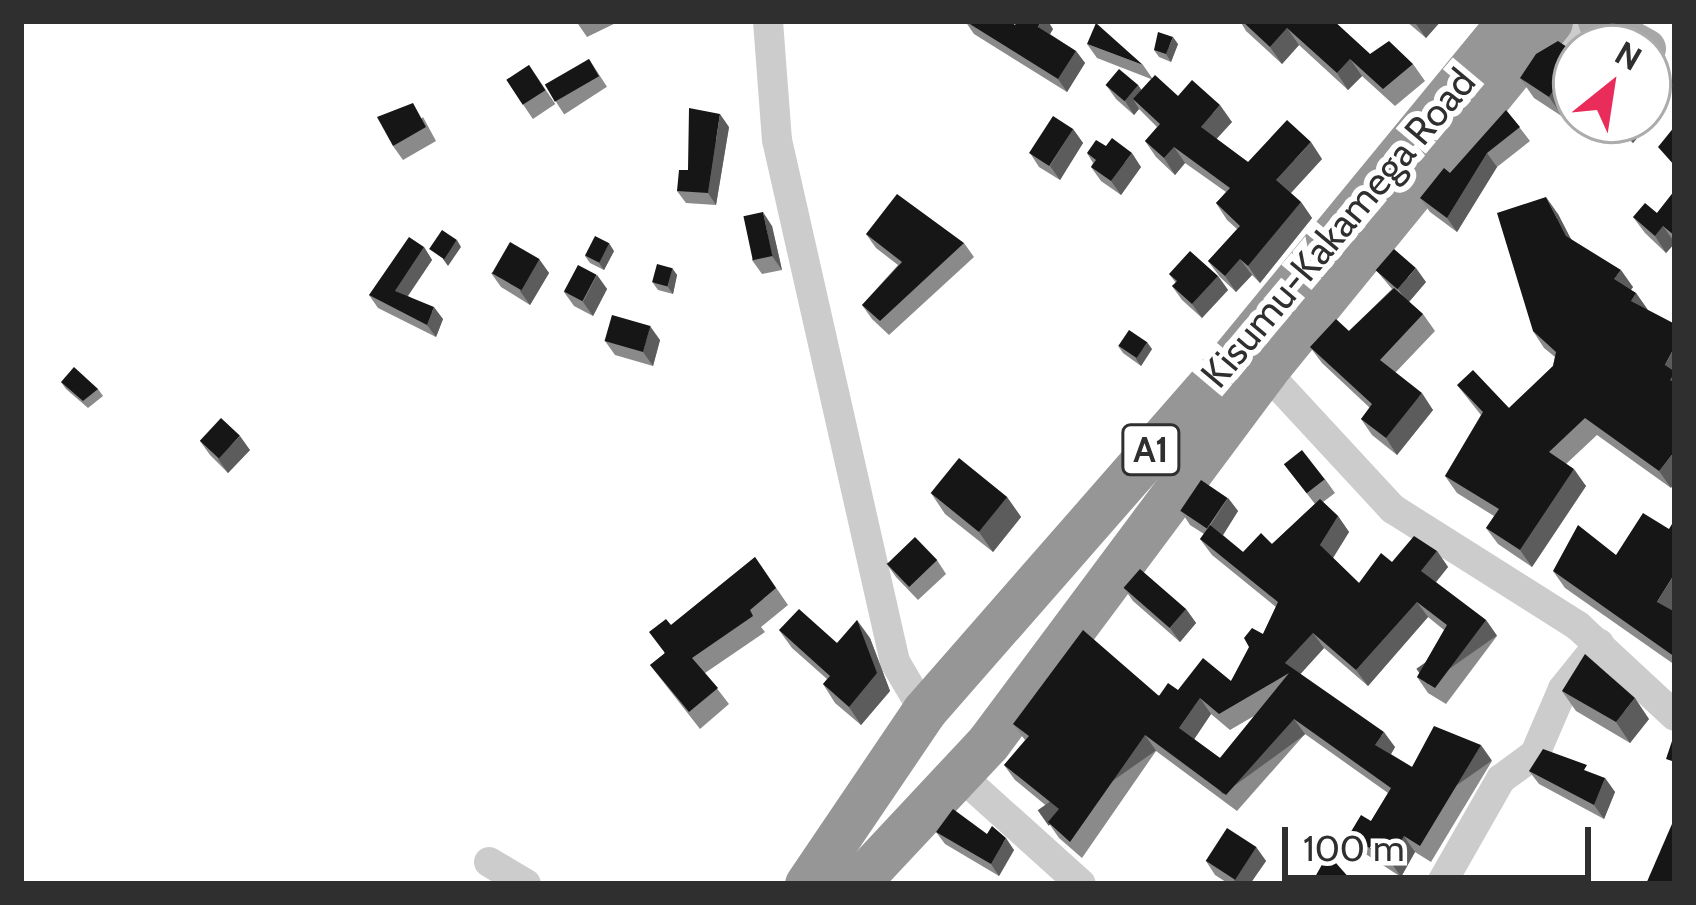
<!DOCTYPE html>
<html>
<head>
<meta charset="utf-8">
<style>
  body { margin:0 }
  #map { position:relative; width:1696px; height:905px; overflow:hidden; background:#fff; font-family:Cabin,sans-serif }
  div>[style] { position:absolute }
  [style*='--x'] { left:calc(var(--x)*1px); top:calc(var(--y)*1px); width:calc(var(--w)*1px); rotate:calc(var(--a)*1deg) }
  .minor>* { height:30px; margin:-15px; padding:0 15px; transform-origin:15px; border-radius:15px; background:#ccc }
  .major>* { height:39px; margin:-19.5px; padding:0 19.5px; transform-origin:19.5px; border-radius:19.5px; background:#a7a7a7 }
  .highway>* { height:45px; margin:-22.5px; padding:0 22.5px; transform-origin:22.5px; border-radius:22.5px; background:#969696 }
  .wall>* { inset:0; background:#8a8a8a; transform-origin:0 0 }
  .shaded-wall>* { inset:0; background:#5c5c5c; transform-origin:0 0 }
  .building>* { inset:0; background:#161616; transform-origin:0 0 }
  span { translate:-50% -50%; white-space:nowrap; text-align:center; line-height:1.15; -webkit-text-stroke:12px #fff; paint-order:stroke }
  .shield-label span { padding:3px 9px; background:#fff; border:3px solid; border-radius:9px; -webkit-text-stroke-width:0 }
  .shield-label { font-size:36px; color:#2f2f2f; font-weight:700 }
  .street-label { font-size:39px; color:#2f2f2f }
  .frame { position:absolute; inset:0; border:24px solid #2f2f2f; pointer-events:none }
  .north { position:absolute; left:1552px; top:24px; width:120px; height:120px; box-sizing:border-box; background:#fff; border:3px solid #acacac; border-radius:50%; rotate:30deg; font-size:33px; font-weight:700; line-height:48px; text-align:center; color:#2f2f2f }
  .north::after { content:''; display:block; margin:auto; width:42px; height:54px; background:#ea2c5b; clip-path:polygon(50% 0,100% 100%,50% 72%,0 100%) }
  .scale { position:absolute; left:1282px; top:827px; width:309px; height:54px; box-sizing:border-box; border:6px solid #2f2f2f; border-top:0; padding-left:15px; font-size:36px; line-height:42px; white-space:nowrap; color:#2f2f2f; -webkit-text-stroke:9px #fff; paint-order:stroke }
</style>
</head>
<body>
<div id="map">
  <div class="minor">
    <i style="--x:768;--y:21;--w:119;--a:85.7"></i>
    <i style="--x:777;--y:140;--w:535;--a:77.26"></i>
    <i style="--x:895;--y:662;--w:57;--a:59.4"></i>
    <i style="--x:1527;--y:59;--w:25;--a:-11"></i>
    <i style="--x:1552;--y:54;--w:47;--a:-45"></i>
    <i style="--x:1265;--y:371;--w:188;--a:47.2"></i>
    <i style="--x:1393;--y:509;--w:219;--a:32.3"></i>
    <i style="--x:1578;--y:626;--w:132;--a:42.9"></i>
    <i style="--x:961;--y:776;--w:161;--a:42"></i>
    <i style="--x:489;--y:862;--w:43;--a:30.7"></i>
    <i style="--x:1441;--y:884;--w:121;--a:-60.3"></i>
    <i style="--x:1501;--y:779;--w:42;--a:-36.3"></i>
    <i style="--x:1535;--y:754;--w:71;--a:-66.7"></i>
    <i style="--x:1563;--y:689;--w:58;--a:-51.3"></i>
  </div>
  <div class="major">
    <i style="--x:1597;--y:21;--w:56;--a:28.9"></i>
  </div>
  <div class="highway">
    <i style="--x:807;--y:884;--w:209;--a:-55.9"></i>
    <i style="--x:924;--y:711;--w:466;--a:-48.8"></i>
    <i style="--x:1231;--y:360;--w:438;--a:-50.6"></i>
    <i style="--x:856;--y:884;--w:193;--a:-46.9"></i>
    <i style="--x:988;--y:743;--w:464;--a:-53.3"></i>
    <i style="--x:1265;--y:371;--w:451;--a:-50.8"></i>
  </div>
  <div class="wall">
    <i style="clip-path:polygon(576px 21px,620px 21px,587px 37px)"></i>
    <i style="clip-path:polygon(965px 21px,1053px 29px,1050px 34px,1076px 51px,1085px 63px,1067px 92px,974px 34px)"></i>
    <i style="clip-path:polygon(1240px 21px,1334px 21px,1370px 54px,1413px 64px,1425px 81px,1395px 106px,1362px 76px,1348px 90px,1299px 45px,1282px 64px,1246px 31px)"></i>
    <i style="clip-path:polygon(1406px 21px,1441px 21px,1426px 38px)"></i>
    <i style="clip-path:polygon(1087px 44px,1143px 65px,1152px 78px,1178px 96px,1232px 122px,1216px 139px,1248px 162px,1322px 159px,1291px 193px,1301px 202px,1312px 218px,1260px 283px,1252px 275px,1236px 292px,1220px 277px,1208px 261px,1237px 229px,1227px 220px,1216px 203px,1226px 192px,1185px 163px,1175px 175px,1156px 157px,1145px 141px,1157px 127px,1139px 109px,1134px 115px,1116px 99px,1106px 85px,1138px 85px,1141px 90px,1151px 79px,1097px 58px)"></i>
    <i style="clip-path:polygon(1178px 44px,1171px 62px,1159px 57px,1154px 50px)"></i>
    <i style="clip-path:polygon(1576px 53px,1576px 98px,1563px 117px,1534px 98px,1520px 78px)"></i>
    <i style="left:589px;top:59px;width:33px;height:51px;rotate:57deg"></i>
    <i style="left:529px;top:65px;width:47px;height:27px;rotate:56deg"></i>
    <i style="clip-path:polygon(1506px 110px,1530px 141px,1497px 167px,1457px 232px,1430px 212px,1420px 198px,1450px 173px)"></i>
    <i style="clip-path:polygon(423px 117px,436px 141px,403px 160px,393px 146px)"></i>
    <i style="clip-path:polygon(1610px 120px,1652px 120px,1633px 143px,1615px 128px)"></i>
    <i style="clip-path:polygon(729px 127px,716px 205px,686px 203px,677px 191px,688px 170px)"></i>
    <i style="clip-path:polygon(1073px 129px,1083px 143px,1060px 180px,1039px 167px,1030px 153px)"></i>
    <i style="clip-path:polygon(1087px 153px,1141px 167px,1121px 195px,1101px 181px,1091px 167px,1093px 163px)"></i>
    <i style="clip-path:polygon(1675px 190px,1675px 243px,1666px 253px,1645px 233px,1633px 217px,1657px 213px)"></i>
    <i style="clip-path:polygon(1558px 214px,1571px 239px,1633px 287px,1631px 290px,1636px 293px,1647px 309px,1671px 488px,1597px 435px,1566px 464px,1586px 486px,1532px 567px,1498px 544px,1486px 528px,1494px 516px,1457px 493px,1445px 476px,1481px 415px,1457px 385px,1509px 408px,1553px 366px,1555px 357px,1544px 348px,1533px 331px)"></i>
    <i style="clip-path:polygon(772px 226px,782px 270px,762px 274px,752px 260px)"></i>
    <i style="clip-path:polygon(866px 234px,964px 243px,974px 257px,889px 335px,872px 319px,862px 305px,898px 265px,876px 248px)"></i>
    <i style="clip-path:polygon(424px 247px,432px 260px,408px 296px,443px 319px,436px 337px,378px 308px,369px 295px)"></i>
    <i style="clip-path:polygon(614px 251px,604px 270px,590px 263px,585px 256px)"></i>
    <i style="clip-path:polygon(539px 259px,549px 273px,530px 305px,501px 287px,491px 273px)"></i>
    <i style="clip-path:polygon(672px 268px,677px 275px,673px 294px,658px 290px,653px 283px)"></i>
    <i style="clip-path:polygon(1376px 270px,1426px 282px,1409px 302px,1423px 314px,1435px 331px,1395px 373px,1433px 410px,1397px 455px,1372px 435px,1361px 419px,1370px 408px,1322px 363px,1310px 347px,1349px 331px,1392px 289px)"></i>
    <i style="clip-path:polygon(1169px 274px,1218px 276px,1228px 290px,1202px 318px,1182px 300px,1172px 286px,1176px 283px)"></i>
    <i style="clip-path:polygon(597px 275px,607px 289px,593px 316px,574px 306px,564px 292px)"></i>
    <i style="clip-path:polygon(660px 340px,653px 366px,615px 355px,605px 341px)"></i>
    <i style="clip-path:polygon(1118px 346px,1152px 349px,1141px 366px,1123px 353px)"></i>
    <i style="clip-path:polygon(61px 382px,98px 389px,103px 396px,88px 408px,66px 389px)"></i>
    <i style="clip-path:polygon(200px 441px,250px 450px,228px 473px,210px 455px)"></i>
    <i style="clip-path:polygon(evenodd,1284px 464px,1325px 479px,1335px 493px,1323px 502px,1338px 516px,1349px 532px,1333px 558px,1359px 583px,1392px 562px,1437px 551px,1448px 567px,1436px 582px,1486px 620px,1497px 636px,1446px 704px,1428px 693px,1417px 677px,1444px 630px,1428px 617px,1368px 686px,1324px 648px,1300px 674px,1395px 747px,1391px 754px,1412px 767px,1492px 761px,1431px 862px,1415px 852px,1401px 877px,1361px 851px,1349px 835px,1371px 821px,1388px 793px,1305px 734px,1237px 811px,1156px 751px,1082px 858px,1059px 838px,1048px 822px,1055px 813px,1015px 780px,1004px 765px,1025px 740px,1013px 724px,1231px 681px,1263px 634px,1276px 607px,1212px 555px,1200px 539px,1204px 534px,1190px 525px,1181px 511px,1228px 498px,1238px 511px,1223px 535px,1243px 552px,1272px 544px,1315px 504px,1284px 464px,1211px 714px,1230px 730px,1254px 716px,1220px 758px,1194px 739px,1211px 714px)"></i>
    <i style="clip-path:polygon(931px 493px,1007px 497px,1021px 517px,993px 552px,945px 514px)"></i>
    <i style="clip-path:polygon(755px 557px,788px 605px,761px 627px,765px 632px,705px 673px,729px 704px,700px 729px,650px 665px,664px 654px,671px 625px)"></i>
    <i style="clip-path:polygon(937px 560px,946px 574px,918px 600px,896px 577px,886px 563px)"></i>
    <i style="clip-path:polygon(1553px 571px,1675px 612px,1675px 665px,1565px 588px)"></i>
    <i style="clip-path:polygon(1123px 587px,1186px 609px,1196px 623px,1180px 642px,1133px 601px)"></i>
    <i style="clip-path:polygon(779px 630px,837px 643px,870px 638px,890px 691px,861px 725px,835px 703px,823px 684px,827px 679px,792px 648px)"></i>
    <i style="clip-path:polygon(1562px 691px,1649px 719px,1630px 743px,1576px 711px)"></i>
    <i style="clip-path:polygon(1529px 771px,1605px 778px,1615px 792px,1604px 819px,1539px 784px)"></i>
    <i style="clip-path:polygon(936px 832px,987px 834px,1014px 850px,999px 876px,945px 844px)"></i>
    <i style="clip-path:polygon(1256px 847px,1266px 861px,1250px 884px,1229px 884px,1215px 875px,1206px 861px)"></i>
  </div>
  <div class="shaded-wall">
    <i style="clip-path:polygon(1041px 21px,1048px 21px,1053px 29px,1047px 39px,1038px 27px)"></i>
    <i style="clip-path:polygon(1419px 21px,1441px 21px,1426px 38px,1416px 24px)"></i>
    <i style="clip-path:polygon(1287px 28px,1299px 45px,1282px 64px,1270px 47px)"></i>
    <i style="clip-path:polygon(1173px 37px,1178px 44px,1171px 62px,1166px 54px)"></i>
    <i style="clip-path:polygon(1076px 51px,1085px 63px,1067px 92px,1058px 79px)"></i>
    <i style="clip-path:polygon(1350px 59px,1362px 76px,1348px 90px,1337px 73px)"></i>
    <i style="clip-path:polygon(1566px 71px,1576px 85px,1576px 98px,1563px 117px,1549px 97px)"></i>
    <i style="clip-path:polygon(1138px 85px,1148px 99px,1133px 99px,1139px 109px,1134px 115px,1125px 101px)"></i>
    <i style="clip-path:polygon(1220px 105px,1232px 122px,1212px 144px,1201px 127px)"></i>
    <i style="clip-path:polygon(720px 114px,729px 127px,716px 205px,708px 193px)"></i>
    <i style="clip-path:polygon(1648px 114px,1652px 120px,1633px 143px,1623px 129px,1630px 120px,1648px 120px)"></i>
    <i style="clip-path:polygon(1073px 129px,1083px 143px,1060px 180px,1050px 166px)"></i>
    <i style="clip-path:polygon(1311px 142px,1322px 159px,1288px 196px,1276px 180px)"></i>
    <i style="clip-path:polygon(1174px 147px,1185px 163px,1175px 175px,1164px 158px)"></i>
    <i style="clip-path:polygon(1132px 153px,1141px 167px,1121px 195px,1111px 181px)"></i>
    <i style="clip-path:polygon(1487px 153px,1497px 167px,1457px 232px,1447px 218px)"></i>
    <i style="clip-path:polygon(1546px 197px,1558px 214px,1578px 253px,1566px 236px)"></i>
    <i style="clip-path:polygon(1301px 202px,1312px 218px,1260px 283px,1248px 266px)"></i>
    <i style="clip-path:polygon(763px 212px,772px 226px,782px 270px,772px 256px)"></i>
    <i style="clip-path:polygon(1663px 226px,1675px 243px,1666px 253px,1655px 236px)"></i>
    <i style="clip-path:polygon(457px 240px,461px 247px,448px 266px,443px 259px)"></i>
    <i style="clip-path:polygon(609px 243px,614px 251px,604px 270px,599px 263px)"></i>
    <i style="clip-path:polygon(424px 247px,432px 260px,403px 303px,395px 291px)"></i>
    <i style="clip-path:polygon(539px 259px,549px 273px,530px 305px,520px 291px)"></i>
    <i style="clip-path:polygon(1240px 259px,1252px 275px,1236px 292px,1225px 276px)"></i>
    <i style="clip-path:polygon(672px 268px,677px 275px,673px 294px,668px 287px)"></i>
    <i style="clip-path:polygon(1416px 268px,1426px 282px,1408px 303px,1398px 289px)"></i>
    <i style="clip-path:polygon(1621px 270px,1633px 287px,1626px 296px,1614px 279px)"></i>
    <i style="clip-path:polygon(597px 275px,607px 289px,593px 316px,583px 302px)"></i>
    <i style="clip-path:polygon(1218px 276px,1228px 290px,1202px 318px,1192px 304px)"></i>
    <i style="clip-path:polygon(1636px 293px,1648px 310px,1631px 301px)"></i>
    <i style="clip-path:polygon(434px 307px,443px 319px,436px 337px,427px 325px)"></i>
    <i style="clip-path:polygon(650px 326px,660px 340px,653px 366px,643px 352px)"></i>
    <i style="clip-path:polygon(1147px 342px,1152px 349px,1141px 366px,1136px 359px)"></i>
    <i style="clip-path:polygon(1675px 346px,1675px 387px,1670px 380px,1665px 365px)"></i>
    <i style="clip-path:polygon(1422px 393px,1433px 410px,1397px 455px,1386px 438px)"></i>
    <i style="clip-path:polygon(240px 436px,250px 450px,228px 473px,218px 459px)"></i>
    <i style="clip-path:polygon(1675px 451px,1675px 482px,1671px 488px,1659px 471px)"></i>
    <i style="clip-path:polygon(1574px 469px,1586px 486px,1532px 567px,1520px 550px)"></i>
    <i style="clip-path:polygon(1007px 497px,1021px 517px,993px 552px,979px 532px)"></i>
    <i style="clip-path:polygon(1228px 498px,1238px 511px,1218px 543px,1208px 529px)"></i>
    <i style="clip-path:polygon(1338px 516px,1349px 532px,1331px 561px,1320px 545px)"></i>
    <i style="clip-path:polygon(1437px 551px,1448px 567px,1432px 587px,1421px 571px)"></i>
    <i style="clip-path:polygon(1675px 573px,1675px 610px,1669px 619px,1657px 602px)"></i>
    <i style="clip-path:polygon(1417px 602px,1428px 617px,1368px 686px,1356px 670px)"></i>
    <i style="clip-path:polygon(1186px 609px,1196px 623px,1180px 642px,1170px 628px)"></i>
    <i style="clip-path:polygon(857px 620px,870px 638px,890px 691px,861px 725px,849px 707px)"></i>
    <i style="left:1486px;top:620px;width:19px;height:85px;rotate:55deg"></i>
    <i style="clip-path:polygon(1313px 633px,1324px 648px,1296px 679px,1285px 663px)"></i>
    <i style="clip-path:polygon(1200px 698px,1211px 714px,1191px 744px,1179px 728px)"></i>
    <i style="clip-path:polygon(1635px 698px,1649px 719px,1630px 743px,1616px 722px)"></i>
    <i style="left:1294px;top:719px;width:19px;height:102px;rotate:54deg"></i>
    <i style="clip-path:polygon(1384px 732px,1395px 747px,1387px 761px,1375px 745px)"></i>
    <i style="left:1145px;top:735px;width:19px;height:131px;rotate:55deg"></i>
    <i style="left:1481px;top:745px;width:19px;height:118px;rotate:55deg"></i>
    <i style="clip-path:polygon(1605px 778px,1615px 792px,1604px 819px,1594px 805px)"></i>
    <i style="clip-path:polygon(1404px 836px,1415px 852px,1401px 877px,1390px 861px)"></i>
    <i style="clip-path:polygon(1006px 838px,1014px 850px,999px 876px,991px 864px)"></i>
    <i style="clip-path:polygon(1256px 847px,1266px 861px,1250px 884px,1237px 884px,1234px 880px)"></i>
  </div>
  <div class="building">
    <i style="clip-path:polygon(965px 21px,1010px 21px,1015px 25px,1017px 21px,1041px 21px,1038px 27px,1076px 51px,1058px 79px)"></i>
    <i style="clip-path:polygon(1242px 21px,1334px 21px,1370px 54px,1389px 41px,1413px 64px,1383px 89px,1350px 59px,1337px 73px,1287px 28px,1270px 47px)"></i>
    <i style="clip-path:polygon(1096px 23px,1143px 65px,1087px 44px)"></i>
    <i style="clip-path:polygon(1158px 32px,1173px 37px,1166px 54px,1154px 50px)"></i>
    <i style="clip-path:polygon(1558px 41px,1576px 53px,1576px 78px,1566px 71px,1549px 97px,1520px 78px,1536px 54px)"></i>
    <i style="left:589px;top:59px;width:20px;height:51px;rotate:60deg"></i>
    <i style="left:529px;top:65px;width:30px;height:27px;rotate:57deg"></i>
    <i style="left:1119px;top:69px;width:25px;height:21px;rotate:40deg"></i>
    <i style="clip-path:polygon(1155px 75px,1178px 96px,1192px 80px,1220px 105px,1201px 127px,1248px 162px,1287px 120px,1311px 142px,1276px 180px,1301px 202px,1248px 266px,1240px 259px,1225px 276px,1208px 261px,1240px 226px,1216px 203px,1230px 188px,1174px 147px,1164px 158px,1145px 141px,1160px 124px,1133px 99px)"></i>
    <i style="clip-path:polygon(413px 103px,426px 127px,393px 146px,377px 117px)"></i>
    <i style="clip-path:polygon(689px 108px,720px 114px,708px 193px,677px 191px,679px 170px,688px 170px)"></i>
    <i style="clip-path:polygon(1506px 110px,1520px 127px,1487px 153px,1447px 218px,1420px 198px,1444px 168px,1450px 173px)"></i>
    <i style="left:1053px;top:116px;width:24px;height:44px;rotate:33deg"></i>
    <i style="clip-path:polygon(1612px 120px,1630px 120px,1623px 129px)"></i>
    <i style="clip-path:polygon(1675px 126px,1675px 166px,1658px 147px)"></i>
    <i style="clip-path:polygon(1112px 138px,1132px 153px,1111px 181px,1091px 167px,1096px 160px,1087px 153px,1096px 140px,1106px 146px)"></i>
    <i style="clip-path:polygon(1675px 190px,1675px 236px,1663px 226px,1655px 236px,1633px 217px,1645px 203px,1657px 213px)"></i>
    <i style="clip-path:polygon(897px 194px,964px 243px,880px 321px,862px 305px,902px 262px,866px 234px)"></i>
    <i style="clip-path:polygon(1546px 197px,1566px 236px,1621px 270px,1614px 279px,1636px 293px,1631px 301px,1675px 324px,1675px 346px,1665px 365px,1675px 372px,1670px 380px,1675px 383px,1675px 451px,1659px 471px,1585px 418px,1549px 452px,1574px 469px,1520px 550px,1486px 528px,1499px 509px,1445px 476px,1483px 412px,1457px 385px,1473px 370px,1509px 408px,1553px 366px,1556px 352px,1533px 331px,1497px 213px)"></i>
    <i style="left:763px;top:212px;width:45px;height:20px;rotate:78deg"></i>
    <i style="left:442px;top:230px;width:18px;height:23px;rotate:34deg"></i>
    <i style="left:595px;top:236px;width:16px;height:22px;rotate:27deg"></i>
    <i style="clip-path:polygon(409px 237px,424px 247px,395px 291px,434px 307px,427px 325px,369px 295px)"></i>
    <i style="left:510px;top:242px;width:34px;height:36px;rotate:30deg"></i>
    <i style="left:1394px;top:249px;width:29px;height:28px;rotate:41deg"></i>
    <i style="clip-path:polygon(1190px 251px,1218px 276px,1192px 304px,1172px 286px,1177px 281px,1169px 274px)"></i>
    <i style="left:657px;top:264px;width:16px;height:19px;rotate:15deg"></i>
    <i style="left:578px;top:265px;width:21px;height:30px;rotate:28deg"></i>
    <i style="clip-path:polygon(1394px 288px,1423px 314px,1380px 360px,1422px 393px,1386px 438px,1361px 419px,1372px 404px,1310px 347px,1336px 319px,1349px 331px)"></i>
    <i style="left:612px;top:315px;width:40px;height:27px;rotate:16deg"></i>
    <i style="left:1129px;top:330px;width:22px;height:19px;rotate:34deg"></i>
    <i style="clip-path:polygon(74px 367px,98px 389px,83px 401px,61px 382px)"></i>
    <i style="left:221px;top:418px;width:26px;height:31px;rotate:43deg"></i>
    <i style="left:1302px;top:450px;width:37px;height:23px;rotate:52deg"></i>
    <i style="left:959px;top:458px;width:62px;height:45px;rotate:39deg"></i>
    <i style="left:1201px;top:480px;width:32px;height:37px;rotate:34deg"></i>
    <i style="clip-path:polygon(evenodd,1320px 499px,1338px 516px,1320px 545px,1359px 583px,1381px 553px,1392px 562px,1414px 536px,1437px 551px,1421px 571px,1486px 620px,1435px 688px,1417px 677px,1447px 625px,1417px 602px,1356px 670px,1313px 633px,1285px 663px,1384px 732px,1375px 745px,1412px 767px,1434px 726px,1481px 745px,1420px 846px,1404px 836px,1390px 861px,1349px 835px,1361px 815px,1371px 821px,1391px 788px,1294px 719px,1226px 795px,1145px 735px,1070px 842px,1048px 822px,1059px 809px,1004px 765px,1029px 736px,1013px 724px,1083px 630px,1159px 696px,1168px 683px,1178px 690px,1203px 658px,1231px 681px,1249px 647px,1244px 638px,1252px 628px,1263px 634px,1278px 602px,1200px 539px,1210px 525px,1243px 552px,1261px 533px,1272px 544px,1320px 499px,1289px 673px,1220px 758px,1179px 728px,1200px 698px,1219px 714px,1289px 673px)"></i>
    <i style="clip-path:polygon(1643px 513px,1669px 529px,1675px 519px,1675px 573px,1657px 602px,1675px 612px,1675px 657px,1553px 571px,1578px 525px,1616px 555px)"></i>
    <i style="left:915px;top:537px;width:32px;height:39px;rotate:46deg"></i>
    <i style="clip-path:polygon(755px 557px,776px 588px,750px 610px,753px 616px,692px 658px,718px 688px,689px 712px,650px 665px,665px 653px,649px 632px,666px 619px,671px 625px)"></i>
    <i style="left:1140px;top:569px;width:61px;height:25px;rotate:41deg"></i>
    <i style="clip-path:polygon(799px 609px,837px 643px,857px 620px,877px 673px,849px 707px,823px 684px,830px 676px,779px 630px)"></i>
    <i style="clip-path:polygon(1585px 654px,1635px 698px,1616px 722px,1562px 691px)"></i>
    <i style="clip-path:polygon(1675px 732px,1675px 762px,1666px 759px)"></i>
    <i style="clip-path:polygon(1543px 749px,1587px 765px,1584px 770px,1605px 778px,1594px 805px,1529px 771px)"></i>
    <i style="clip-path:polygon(953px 809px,987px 834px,992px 826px,1006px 838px,991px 864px,936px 832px)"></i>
    <i style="clip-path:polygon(1675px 817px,1675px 884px,1646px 884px)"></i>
    <i style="left:1227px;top:828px;width:35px;height:39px;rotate:33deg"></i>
    <i style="clip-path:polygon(1328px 854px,1351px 880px,1349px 884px,1311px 884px)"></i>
  </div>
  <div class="shield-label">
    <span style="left:1151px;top:450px">A1</span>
  </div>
  <div class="street-label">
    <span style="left:1338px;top:228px;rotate:-50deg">Kisumu-Kakamega Road</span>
  </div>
  <div class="frame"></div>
  <div class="north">N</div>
  <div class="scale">100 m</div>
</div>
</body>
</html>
